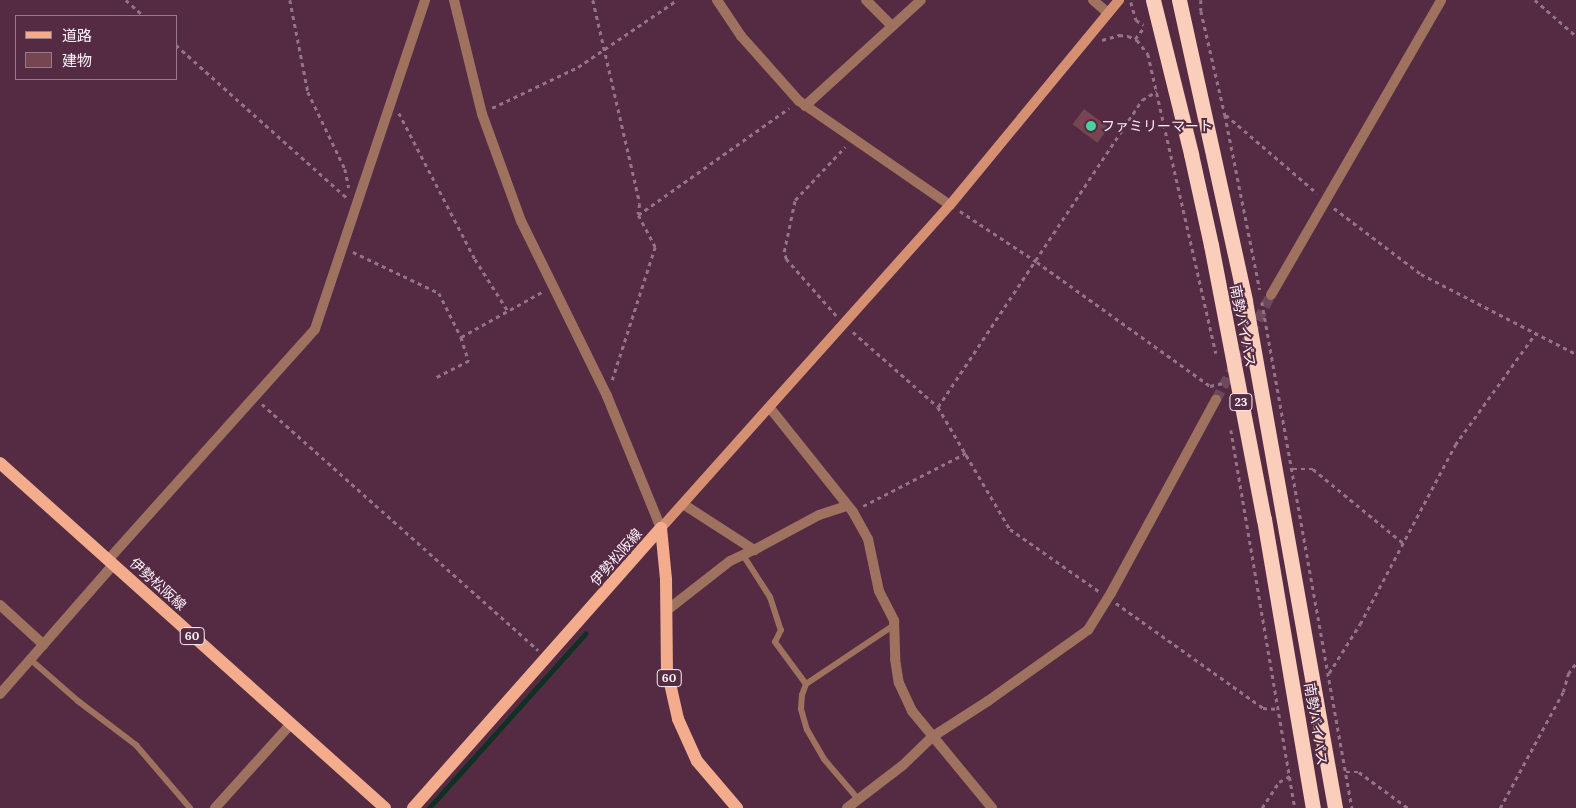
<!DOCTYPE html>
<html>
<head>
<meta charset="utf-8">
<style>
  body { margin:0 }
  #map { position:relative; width:1576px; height:808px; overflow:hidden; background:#542b43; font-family:Lora,"Noto Sans JP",serif }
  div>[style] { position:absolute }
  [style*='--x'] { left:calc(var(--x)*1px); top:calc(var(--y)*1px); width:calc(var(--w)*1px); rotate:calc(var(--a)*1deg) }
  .stream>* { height:4.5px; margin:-2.25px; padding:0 2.25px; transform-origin:2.25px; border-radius:2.25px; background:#0e3123 }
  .building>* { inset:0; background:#774551; transform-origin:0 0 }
  .street-tunnel>* { height:10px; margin-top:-5px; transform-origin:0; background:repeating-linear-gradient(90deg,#6d495e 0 10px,transparent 0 15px) }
  .path>* { height:2.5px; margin-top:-1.25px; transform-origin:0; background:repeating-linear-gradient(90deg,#937587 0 4px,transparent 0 8px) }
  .lane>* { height:6px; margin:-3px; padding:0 3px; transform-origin:3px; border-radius:3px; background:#9e725e }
  .street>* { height:10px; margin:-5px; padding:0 5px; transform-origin:5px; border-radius:5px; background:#9e725e }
  .secondary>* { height:10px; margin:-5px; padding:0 5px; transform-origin:5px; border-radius:5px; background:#d58f71 }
  .primary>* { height:12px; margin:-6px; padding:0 6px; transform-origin:6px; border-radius:6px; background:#f3ac8c }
  .highway>* { height:15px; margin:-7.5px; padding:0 7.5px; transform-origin:7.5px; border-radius:7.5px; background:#facebb }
  .dots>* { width:14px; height:14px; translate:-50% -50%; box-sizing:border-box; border:2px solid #542b43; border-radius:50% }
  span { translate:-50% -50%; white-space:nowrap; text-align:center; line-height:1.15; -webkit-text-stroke:4px #542b43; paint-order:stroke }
  .shield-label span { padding:1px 4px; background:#542b43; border:1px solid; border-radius:4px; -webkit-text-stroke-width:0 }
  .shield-label { font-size:12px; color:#fcf1f7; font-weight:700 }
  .poi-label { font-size:14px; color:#fcf1f7 }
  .left { translate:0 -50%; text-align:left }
  .street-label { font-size:14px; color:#fcf1f7 }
  .legend { position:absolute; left:15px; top:15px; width:162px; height:65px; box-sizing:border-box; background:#542b43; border:1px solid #977a8b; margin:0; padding:6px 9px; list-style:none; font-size:15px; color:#fcf1f7 }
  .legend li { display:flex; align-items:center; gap:10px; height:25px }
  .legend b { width:25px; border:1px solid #977a8b }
</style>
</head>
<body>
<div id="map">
  <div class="stream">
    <i style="--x:429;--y:808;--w:234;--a:-48.1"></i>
  </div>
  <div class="building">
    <i style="left:1084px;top:109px;width:31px;height:19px;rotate:37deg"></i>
  </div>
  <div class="street-tunnel">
    <i style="--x:1216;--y:400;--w:119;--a:-62.4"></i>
  </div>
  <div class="path">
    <i style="--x:126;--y:0;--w:24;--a:42"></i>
    <i style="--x:290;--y:0;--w:94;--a:78.9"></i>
    <i style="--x:308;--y:92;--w:85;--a:64.3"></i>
    <i style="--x:345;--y:169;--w:19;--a:78"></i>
    <i style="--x:593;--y:0;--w:209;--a:77"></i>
    <i style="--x:640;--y:204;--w:10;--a:101"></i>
    <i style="--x:1201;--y:0;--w:11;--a:90"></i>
    <i style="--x:1201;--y:11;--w:107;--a:77"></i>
    <i style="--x:1225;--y:115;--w:178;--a:78.7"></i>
    <i style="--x:1535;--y:0;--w:55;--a:41.3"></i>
    <i style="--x:1131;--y:2;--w:19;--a:74"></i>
    <i style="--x:1136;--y:20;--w:9;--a:32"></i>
    <i style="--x:1135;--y:39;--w:16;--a:-52"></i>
    <i style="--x:1102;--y:40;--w:18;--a:-16"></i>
    <i style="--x:1119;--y:35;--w:9;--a:6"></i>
    <i style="--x:1128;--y:36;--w:10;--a:24"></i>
    <i style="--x:1137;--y:40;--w:18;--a:52"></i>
    <i style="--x:1148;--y:54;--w:307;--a:77.2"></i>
    <i style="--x:176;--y:45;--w:231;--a:41.8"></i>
    <i style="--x:492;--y:108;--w:95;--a:-25.5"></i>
    <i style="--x:578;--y:67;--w:120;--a:-34.1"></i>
    <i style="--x:399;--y:113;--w:165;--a:62.5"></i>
    <i style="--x:475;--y:259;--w:62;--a:57.6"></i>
    <i style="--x:1226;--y:115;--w:120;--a:40.6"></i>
    <i style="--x:1334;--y:208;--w:109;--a:37.2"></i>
    <i style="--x:1421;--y:274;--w:174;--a:27.3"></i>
    <i style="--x:960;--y:211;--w:92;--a:33.5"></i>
    <i style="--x:1037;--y:262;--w:213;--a:35.6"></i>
    <i style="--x:1210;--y:386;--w:13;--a:-13"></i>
    <i style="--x:353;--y:252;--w:95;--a:25.5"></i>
    <i style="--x:439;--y:293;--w:49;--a:63.4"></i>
    <i style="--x:461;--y:337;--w:25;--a:72"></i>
    <i style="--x:469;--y:361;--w:37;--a:153"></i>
    <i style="--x:1262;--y:302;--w:514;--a:79.91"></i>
    <i style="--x:836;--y:316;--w:76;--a:-131.3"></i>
    <i style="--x:786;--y:259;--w:7;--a:-106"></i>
    <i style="--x:784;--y:252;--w:53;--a:-78.1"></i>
    <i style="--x:795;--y:200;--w:73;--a:-46.7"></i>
    <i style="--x:853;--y:332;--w:113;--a:41.4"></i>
    <i style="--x:938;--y:407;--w:142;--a:59.5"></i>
    <i style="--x:1010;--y:529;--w:110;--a:35"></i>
    <i style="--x:461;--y:337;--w:93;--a:-29.1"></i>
    <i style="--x:612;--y:380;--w:140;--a:-72.1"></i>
    <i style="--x:655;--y:247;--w:36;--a:-118"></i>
    <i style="--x:638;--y:215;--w:185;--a:-35.3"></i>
    <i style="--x:262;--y:404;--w:370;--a:41.7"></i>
    <i style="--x:938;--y:407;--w:369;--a:-56.4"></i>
    <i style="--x:1142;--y:100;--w:17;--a:-31"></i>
    <i style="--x:1231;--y:430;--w:383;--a:80.4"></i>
    <i style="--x:1293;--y:469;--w:20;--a:0"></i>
    <i style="--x:1313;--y:469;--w:117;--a:39.4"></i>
    <i style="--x:863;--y:506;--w:116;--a:-27.2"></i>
    <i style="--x:1116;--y:603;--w:181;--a:35.5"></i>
    <i style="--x:1263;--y:708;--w:16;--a:4"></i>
    <i style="--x:1329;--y:673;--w:58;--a:-57.7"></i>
    <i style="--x:1360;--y:624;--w:203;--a:-62"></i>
    <i style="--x:1455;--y:445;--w:137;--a:-54.2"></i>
    <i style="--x:1346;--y:772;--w:13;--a:0"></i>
    <i style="--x:1359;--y:772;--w:61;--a:36.3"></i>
    <i style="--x:1262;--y:808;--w:31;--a:-57"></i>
    <i style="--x:1279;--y:782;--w:13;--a:-29"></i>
    <i style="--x:1500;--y:808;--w:132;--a:-61.5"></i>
    <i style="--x:1563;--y:692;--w:19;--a:-74"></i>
    <i style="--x:1568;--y:674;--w:14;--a:-54"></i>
  </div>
  <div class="lane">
    <i style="--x:743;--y:555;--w:50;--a:57.3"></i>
    <i style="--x:770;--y:597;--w:35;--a:72"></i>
    <i style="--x:781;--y:630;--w:13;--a:117"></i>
    <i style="--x:775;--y:642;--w:52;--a:53.6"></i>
    <i style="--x:31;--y:660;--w:62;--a:41.1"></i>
    <i style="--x:78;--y:701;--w:73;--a:37.2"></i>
    <i style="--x:136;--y:745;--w:83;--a:49.4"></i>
    <i style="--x:858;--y:799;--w:52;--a:-130.4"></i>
    <i style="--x:824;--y:759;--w:34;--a:-120"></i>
    <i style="--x:807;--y:730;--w:22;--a:-106"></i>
    <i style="--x:801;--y:709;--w:14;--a:-86"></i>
    <i style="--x:802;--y:695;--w:12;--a:-70"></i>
    <i style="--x:806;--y:684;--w:106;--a:-33.8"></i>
  </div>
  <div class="street">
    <i style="--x:454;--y:0;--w:117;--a:76.2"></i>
    <i style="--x:482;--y:114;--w:114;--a:70"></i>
    <i style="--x:521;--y:221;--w:195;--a:63.8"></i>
    <i style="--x:607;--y:396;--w:143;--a:67.8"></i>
    <i style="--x:717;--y:0;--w:43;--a:56.3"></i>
    <i style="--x:741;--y:36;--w:87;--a:48.3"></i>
    <i style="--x:799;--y:101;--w:183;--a:34.6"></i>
    <i style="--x:866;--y:0;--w:37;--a:45"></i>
    <i style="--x:1093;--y:0;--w:20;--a:41"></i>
    <i style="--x:805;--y:106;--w:157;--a:-42.4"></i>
    <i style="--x:1271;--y:295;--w:340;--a:-60"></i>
    <i style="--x:770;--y:408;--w:133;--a:51.4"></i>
    <i style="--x:853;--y:512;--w:31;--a:61"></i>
    <i style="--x:868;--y:539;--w:53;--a:78.1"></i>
    <i style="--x:879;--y:591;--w:34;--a:63"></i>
    <i style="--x:894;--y:621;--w:38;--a:88"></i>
    <i style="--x:895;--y:659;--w:24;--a:81"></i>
    <i style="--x:899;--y:683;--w:31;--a:65"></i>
    <i style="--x:912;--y:711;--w:126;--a:50.5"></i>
    <i style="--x:683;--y:504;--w:85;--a:32.9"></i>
    <i style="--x:754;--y:550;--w:74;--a:-28.3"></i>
    <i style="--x:819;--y:515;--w:29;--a:-18"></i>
    <i style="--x:108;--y:560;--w:310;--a:-48.1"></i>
    <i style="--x:315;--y:329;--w:347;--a:-71.5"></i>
    <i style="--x:0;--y:605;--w:59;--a:42.3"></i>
    <i style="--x:666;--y:611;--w:81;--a:-38"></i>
    <i style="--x:730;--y:561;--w:26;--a:-25"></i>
    <i style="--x:0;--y:694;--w:171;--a:-48.8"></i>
    <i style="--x:215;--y:808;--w:113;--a:-47.9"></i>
    <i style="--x:847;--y:808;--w:69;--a:-37.4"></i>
    <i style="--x:902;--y:766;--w:42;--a:-44"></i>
    <i style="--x:932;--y:737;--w:67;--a:-32.7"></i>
    <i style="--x:988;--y:701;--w:123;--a:-35.4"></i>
    <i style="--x:1088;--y:630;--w:44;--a:-58.1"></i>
    <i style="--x:1111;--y:593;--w:220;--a:-61.5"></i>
  </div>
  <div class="secondary">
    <i style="--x:661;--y:528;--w:433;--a:-48.2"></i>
    <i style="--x:950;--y:205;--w:266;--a:-50.5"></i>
  </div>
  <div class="primary">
    <i style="--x:0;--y:463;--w:517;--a:41.86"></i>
    <i style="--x:661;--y:528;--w:51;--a:84.4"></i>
    <i style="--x:666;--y:579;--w:91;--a:89.4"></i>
    <i style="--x:667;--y:670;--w:50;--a:77.3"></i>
    <i style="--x:678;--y:719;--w:46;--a:65.7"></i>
    <i style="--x:697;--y:761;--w:62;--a:49.6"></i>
    <i style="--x:413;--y:808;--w:374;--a:-48.5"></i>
  </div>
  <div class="highway">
    <i style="--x:1153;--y:0;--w:159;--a:76.1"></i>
    <i style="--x:1191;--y:154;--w:93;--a:77.6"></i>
    <i style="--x:1211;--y:245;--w:279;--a:79.1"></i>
    <i style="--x:1264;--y:519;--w:293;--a:80.4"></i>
    <i style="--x:1179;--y:0;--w:308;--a:77.6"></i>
    <i style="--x:1245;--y:301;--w:515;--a:79.93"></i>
  </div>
  <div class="dots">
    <i style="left:1091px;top:126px;background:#44d49f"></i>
  </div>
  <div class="shield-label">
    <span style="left:1241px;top:402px">23</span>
    <span style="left:192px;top:636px">60</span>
    <span style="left:669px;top:678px">60</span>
  </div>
  <div class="poi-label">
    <span class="left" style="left:1101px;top:126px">ファミリーマート</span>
  </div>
  <div class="street-label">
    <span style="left:1243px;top:326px;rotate:79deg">南勢バイパス</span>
    <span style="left:616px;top:557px;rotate:-49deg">伊勢松阪線</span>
    <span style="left:158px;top:584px;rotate:42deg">伊勢松阪線</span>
    <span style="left:1316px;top:724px;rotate:81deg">南勢バイパス</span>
  </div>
  <ul class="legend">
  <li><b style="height:6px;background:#f3ac8c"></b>道路</li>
  <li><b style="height:14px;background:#774551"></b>建物</li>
  </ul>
</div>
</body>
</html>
